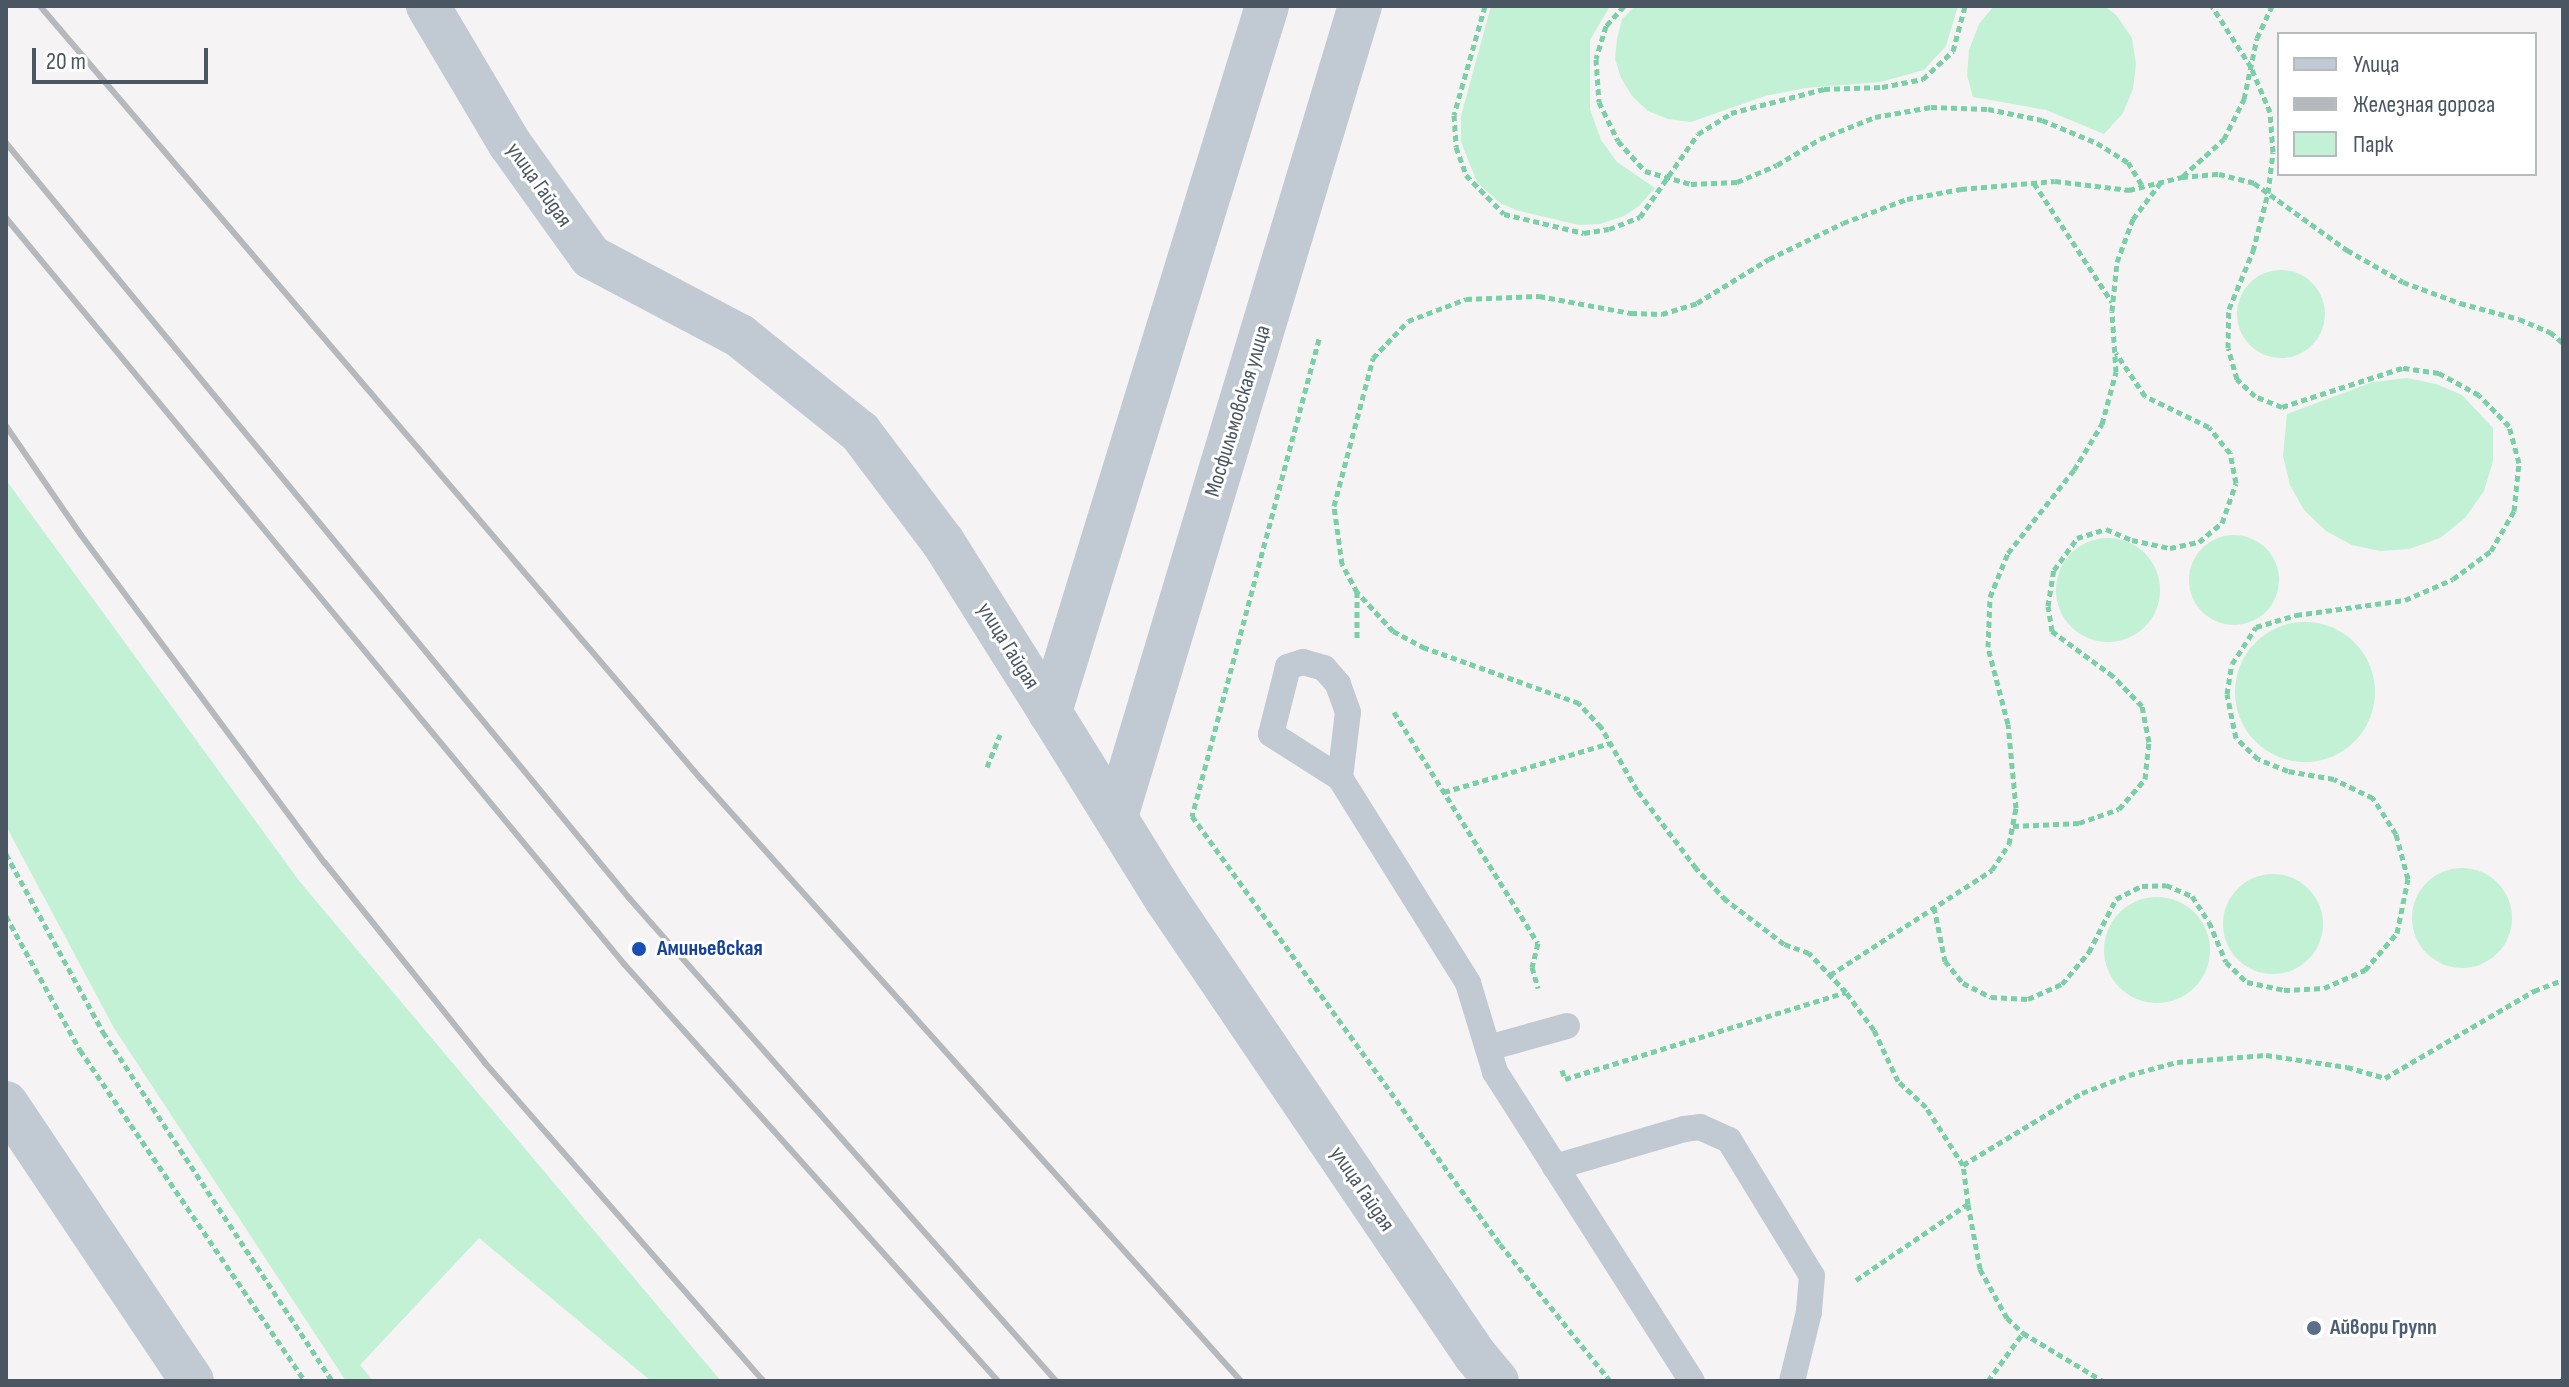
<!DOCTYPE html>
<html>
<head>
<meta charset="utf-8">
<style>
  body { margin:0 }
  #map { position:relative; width:2569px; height:1387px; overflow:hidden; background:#f5f3f3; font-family:"Sofia Sans Condensed",sans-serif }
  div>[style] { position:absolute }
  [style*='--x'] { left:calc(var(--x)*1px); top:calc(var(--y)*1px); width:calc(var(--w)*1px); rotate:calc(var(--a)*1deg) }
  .green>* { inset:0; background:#c3f1d5 }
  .round { border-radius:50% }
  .path>* { height:5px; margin-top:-2.5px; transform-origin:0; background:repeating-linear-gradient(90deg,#7ad0a6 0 6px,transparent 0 10px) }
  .service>* { height:26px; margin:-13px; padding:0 13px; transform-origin:13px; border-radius:13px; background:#c1cad2 }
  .minor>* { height:44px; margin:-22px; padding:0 22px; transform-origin:22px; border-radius:22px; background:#c1cad2 }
  .tertiary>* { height:44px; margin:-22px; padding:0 22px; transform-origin:22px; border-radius:22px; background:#c1cad2 }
  .rail>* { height:6px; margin:-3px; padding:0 3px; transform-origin:3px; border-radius:3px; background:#b5b8bd }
  .dots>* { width:22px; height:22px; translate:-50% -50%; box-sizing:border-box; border:4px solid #fff; border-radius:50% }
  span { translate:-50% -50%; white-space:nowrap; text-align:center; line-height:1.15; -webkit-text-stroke:6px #fff; paint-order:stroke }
  .street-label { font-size:22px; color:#4a5661 }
  .transit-label { font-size:22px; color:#164399; font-weight:700 }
  .left { translate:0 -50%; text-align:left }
  .service-label { font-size:22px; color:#4e5e75; font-weight:700 }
  .frame { position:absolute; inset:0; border:8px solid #4a5661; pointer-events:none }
  .legend { position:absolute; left:2277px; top:32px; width:260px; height:144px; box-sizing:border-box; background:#fff; border:2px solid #b7bbc0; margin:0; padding:10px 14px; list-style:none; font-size:24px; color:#4a5661 }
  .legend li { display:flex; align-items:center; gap:16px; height:40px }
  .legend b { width:40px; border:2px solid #b7bbc0 }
  .scale { position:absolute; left:32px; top:48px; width:176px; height:36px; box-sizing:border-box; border:4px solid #4a5661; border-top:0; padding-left:10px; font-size:24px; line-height:28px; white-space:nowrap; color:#4a5661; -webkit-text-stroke:6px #fff; paint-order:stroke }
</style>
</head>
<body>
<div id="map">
  <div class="green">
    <i style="clip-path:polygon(1491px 6px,1610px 6px,1590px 40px,1590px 109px,1601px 140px,1617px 162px,1655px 188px,1639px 206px,1624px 216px,1600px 224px,1579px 225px,1516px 210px,1500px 203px,1477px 182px,1461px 142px,1461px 116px)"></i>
    <i style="clip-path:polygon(1635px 6px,1958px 6px,1946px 46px,1924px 70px,1880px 82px,1805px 88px,1765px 96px,1691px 122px,1668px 119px,1648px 111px,1632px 96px,1621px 78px,1615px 59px,1617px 39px,1622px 19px)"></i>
    <i style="clip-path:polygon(1994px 6px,2105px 6px,2117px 16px,2132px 38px,2136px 64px,2133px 89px,2123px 113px,2104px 134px,2046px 110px,1973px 97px,1967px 75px,1969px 50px,1979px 24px)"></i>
    <i class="round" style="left:2237px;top:270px;width:88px;height:88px"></i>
    <i style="clip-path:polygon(2407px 378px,2436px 384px,2462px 395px,2493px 428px,2493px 461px,2484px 491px,2465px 518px,2440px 538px,2409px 549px,2380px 551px,2352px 545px,2326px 531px,2304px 510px,2290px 485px,2283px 456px,2287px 414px,2373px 382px)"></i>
    <i style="clip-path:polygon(6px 480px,300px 882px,721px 1381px,651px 1381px,479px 1238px,360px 1365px,373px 1381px,346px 1381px,114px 1028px,6px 826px)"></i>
    <i class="round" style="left:2189px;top:535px;width:90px;height:90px"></i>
    <i class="round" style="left:2056px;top:538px;width:104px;height:104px"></i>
    <i class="round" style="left:2235px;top:622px;width:140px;height:140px"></i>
    <i class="round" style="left:2412px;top:868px;width:100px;height:100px"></i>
    <i class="round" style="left:2223px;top:874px;width:100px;height:100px"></i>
    <i class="round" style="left:2104px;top:897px;width:106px;height:106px"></i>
  </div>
  <div class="path">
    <i style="--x:1485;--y:6;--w:113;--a:105.9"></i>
    <i style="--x:1454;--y:115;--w:32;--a:86"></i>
    <i style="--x:1456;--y:147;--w:30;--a:70"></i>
    <i style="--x:1466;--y:175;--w:54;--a:45.7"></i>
    <i style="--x:1504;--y:214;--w:82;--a:13.4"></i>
    <i style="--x:1584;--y:233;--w:25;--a:-9"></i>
    <i style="--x:1609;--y:229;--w:33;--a:-21"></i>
    <i style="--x:1640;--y:217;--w:101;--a:-55.1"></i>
    <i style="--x:1698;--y:134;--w:39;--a:-32"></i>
    <i style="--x:1731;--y:113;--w:96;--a:-14.5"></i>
    <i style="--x:1824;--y:89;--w:58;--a:-2"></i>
    <i style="--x:1882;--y:87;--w:42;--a:-11"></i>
    <i style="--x:1923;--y:79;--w:41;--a:-43"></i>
    <i style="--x:1953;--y:51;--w:47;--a:-75.1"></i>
    <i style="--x:1624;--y:6;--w:27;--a:132"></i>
    <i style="--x:1606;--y:26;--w:34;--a:107"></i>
    <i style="--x:1596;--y:59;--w:43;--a:86"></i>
    <i style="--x:1599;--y:102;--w:43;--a:64"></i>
    <i style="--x:1618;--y:141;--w:40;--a:48"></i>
    <i style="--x:1645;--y:171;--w:48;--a:15.8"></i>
    <i style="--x:1691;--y:184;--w:46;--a:-2.5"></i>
    <i style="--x:1737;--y:182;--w:43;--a:-23"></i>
    <i style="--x:1777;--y:165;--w:50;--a:-31.2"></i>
    <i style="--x:1820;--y:139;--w:59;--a:-21.8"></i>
    <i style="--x:1875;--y:117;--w:57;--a:-10.1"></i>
    <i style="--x:1931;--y:107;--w:57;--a:2"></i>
    <i style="--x:1988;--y:109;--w:55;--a:11.5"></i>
    <i style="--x:2042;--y:120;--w:60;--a:22.7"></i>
    <i style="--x:2097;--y:143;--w:36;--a:32"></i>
    <i style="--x:2128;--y:162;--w:29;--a:59"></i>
    <i style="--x:2183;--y:176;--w:55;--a:-42.1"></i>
    <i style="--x:2224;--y:139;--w:45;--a:-63.4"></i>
    <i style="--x:2244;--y:99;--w:62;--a:-78"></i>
    <i style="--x:2257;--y:38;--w:35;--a:-65"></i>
    <i style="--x:2034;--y:183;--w:142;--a:56.8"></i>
    <i style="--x:1319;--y:339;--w:494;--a:104.9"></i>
    <i style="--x:1192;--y:816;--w:527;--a:54.26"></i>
    <i style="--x:1500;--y:1244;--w:176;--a:51.2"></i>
    <i style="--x:1357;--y:592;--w:49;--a:90"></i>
    <i style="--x:1394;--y:712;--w:272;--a:58.1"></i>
    <i style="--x:1538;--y:943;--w:25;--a:104"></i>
    <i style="--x:1532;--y:967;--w:22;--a:74"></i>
    <i style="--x:987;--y:767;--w:35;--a:-68"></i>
    <i style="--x:1444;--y:792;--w:173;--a:-16.4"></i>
    <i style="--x:2013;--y:826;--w:66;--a:-2.6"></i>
    <i style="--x:2079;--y:823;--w:42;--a:-19.3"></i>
    <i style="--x:2119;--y:809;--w:40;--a:-49"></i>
    <i style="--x:2145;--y:779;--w:37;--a:-84"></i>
    <i style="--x:2149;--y:742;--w:37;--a:-101"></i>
    <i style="--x:2142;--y:706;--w:42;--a:-134"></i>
    <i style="--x:2113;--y:676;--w:76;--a:-143.6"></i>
    <i style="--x:2052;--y:631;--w:25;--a:-99"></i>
    <i style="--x:2048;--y:606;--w:36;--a:-81"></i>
    <i style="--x:2054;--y:570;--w:39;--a:-54"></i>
    <i style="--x:2077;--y:538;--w:30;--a:-17"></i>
    <i style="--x:2106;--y:529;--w:28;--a:23"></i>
    <i style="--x:2132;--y:540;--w:39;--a:12"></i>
    <i style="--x:2170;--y:548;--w:30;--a:-12"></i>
    <i style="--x:2199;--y:542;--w:30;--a:-40"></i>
    <i style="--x:2222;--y:523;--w:42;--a:-70.7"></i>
    <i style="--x:2236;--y:483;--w:31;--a:-101"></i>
    <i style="--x:2230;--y:453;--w:33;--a:-129"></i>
    <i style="--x:2209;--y:427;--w:71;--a:-154.2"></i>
    <i style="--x:2145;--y:396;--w:52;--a:-124"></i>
    <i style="--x:6;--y:854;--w:203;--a:61.4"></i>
    <i style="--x:103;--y:1032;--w:417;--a:56.7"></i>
    <i style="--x:1934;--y:907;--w:55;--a:78.5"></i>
    <i style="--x:1945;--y:961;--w:28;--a:51"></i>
    <i style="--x:1963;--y:983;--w:31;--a:27"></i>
    <i style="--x:1991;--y:997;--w:37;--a:3"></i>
    <i style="--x:2028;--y:999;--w:37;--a:-24"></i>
    <i style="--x:2062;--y:984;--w:42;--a:-49.8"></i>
    <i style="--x:2089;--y:952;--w:59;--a:-63"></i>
    <i style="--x:2116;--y:899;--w:29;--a:-27"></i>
    <i style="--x:2142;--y:886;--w:24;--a:-2"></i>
    <i style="--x:2166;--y:885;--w:28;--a:23"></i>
    <i style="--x:2192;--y:896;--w:31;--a:57"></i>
    <i style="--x:2209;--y:922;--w:43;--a:67"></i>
    <i style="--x:2226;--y:962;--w:29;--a:44"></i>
    <i style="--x:2247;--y:982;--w:38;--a:12"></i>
    <i style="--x:2284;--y:990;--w:40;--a:-2.9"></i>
    <i style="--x:2324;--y:988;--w:45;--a:-23.7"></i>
    <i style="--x:2365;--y:970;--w:49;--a:-49.1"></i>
    <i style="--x:2397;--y:933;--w:55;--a:-78.5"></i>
    <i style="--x:2408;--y:879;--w:47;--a:-104.9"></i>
    <i style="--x:2396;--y:834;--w:43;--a:-122.6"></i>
    <i style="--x:2373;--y:798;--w:43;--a:-154"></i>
    <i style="--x:2334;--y:779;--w:47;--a:-170.1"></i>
    <i style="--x:2288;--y:771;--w:32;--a:-158"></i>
    <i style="--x:2258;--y:759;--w:30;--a:-136"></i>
    <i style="--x:2236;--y:738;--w:45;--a:-101.6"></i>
    <i style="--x:2227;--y:694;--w:30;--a:-81"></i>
    <i style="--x:2232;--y:664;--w:44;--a:-57"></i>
    <i style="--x:2256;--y:627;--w:42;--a:-16.7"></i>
    <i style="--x:2296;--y:615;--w:110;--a:-7.8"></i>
    <i style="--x:2405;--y:600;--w:52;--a:-23.6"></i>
    <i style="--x:2453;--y:579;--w:47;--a:-36.4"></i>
    <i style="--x:2491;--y:551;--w:46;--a:-60.1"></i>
    <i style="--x:2514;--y:511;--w:48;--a:-84.1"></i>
    <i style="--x:2519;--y:463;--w:38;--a:-105"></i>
    <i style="--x:2509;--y:426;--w:43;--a:-134.1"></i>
    <i style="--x:2479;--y:395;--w:46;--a:-151.2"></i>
    <i style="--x:2439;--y:373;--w:37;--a:-172"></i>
    <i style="--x:2402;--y:368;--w:126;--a:162"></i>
    <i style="--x:2282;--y:407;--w:29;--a:-158"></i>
    <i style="--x:2255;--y:396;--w:25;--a:-137"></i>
    <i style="--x:2237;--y:379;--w:32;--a:-106"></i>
    <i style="--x:2228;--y:348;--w:39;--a:-89"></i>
    <i style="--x:2229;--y:309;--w:63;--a:-67.5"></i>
    <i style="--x:2253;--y:251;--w:60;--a:-75.5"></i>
    <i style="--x:2268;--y:193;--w:41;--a:-83"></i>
    <i style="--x:2273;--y:152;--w:40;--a:-94.3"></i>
    <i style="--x:2270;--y:112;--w:49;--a:-112.9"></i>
    <i style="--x:2251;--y:67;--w:72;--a:-122.6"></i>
    <i style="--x:6;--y:916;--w:153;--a:61.1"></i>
    <i style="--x:80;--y:1050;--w:400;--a:55.8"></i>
    <i style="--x:1830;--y:975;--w:193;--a:-32.9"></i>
    <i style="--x:1992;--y:870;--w:31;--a:-57"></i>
    <i style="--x:2009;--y:844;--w:37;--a:-79"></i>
    <i style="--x:2016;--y:808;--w:84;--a:-95.4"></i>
    <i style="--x:2008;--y:724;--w:80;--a:-104.6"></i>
    <i style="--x:1988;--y:647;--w:50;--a:-87.7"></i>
    <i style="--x:1990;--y:597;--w:48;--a:-67.8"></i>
    <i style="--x:2008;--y:553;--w:106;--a:-51.5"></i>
    <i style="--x:2074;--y:470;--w:54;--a:-58.7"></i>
    <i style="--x:2102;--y:424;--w:54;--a:-74.9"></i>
    <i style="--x:2116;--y:372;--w:61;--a:-93.8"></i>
    <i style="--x:2112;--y:311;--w:49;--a:-84.2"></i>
    <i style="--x:2117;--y:262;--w:46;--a:-69.6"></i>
    <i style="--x:2133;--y:219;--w:46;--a:-52.9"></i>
    <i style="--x:1562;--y:1070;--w:9;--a:72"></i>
    <i style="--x:1565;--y:1079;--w:294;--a:-17.2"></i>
    <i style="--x:1963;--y:1165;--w:139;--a:-31.2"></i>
    <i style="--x:2082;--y:1093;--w:50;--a:-21"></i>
    <i style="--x:2129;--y:1075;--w:50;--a:-15.2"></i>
    <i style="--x:2177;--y:1062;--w:89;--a:-4.5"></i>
    <i style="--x:2266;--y:1055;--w:82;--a:8.4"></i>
    <i style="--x:2347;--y:1067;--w:40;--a:16"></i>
    <i style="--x:2385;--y:1078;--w:173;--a:-30.3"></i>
    <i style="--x:2534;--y:991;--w:31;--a:-21"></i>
    <i style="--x:1968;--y:1204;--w:66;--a:79.5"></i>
    <i style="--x:1980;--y:1269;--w:56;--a:61.1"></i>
    <i style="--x:2007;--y:1318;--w:22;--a:43"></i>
    <i style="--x:2023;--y:1333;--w:93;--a:31"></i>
    <i style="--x:1856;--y:1280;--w:135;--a:-34.2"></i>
    <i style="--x:1968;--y:1204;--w:39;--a:-97"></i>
    <i style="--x:1963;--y:1165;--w:69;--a:-122.5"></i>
    <i style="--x:1926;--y:1107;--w:38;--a:-137"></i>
    <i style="--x:1898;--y:1081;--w:56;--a:-115.2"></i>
    <i style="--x:1874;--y:1030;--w:47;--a:-126.4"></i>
    <i style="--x:1846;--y:992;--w:54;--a:-133.5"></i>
    <i style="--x:1809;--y:953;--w:27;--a:-160"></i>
    <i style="--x:1784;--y:944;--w:73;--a:-142.8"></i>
    <i style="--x:1726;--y:900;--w:44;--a:-133.2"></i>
    <i style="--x:1696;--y:868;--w:98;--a:-127.1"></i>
    <i style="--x:1637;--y:790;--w:73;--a:-119.7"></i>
    <i style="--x:1601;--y:727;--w:33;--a:-133"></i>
    <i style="--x:1579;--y:703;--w:164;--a:-160.3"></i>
    <i style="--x:1425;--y:648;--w:36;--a:-152"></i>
    <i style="--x:1393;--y:631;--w:53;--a:-132.7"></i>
    <i style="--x:1357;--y:592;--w:32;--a:-118"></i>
    <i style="--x:1342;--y:564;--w:59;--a:-97.9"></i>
    <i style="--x:1334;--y:506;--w:153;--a:-75.2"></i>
    <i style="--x:1373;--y:358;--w:51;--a:-46.6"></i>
    <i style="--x:1408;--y:321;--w:62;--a:-20.8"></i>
    <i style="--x:1466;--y:299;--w:73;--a:-2.4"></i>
    <i style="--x:1539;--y:296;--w:94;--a:10.5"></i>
    <i style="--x:1631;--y:313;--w:31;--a:2"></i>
    <i style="--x:1662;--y:314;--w:37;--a:-17"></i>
    <i style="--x:1697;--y:303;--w:84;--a:-31.4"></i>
    <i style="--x:1769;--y:259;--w:82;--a:-25.9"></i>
    <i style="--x:1843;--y:223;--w:68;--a:-20.6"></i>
    <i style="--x:1907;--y:199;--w:55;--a:-10.5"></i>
    <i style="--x:1961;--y:189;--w:94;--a:-4.9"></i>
    <i style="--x:2055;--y:181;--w:75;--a:6.9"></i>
    <i style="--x:2129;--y:190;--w:55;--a:-13.8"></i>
    <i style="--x:2182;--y:177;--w:37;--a:-5"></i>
    <i style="--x:2219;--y:174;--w:36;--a:14"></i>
    <i style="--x:2254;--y:183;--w:115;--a:35.8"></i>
    <i style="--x:2347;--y:250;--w:64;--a:29.7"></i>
    <i style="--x:2403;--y:282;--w:61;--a:20.2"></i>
    <i style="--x:2460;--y:303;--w:61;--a:15.2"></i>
    <i style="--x:2519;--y:319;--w:34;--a:23"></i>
    <i style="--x:2550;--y:332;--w:17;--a:40"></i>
    <i style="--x:1988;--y:1381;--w:59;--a:-53.9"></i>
  </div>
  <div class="service">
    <i style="--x:1340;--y:778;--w:66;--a:-83.1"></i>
    <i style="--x:1348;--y:712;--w:30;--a:-110"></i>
    <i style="--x:1338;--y:684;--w:21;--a:-131"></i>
    <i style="--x:1324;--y:668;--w:22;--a:-164"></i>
    <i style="--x:1303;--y:662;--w:16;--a:162"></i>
    <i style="--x:1288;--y:667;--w:69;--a:104.2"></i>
    <i style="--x:1271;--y:734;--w:82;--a:32.5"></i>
    <i style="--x:1340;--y:778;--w:242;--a:58"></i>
    <i style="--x:1468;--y:983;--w:93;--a:73.1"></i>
    <i style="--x:1495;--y:1072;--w:366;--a:57.5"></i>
    <i style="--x:1488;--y:1048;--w:82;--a:-15.6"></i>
    <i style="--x:1555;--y:1167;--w:134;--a:-16.4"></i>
    <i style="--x:1684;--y:1129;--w:16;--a:-7"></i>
    <i style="--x:1700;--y:1127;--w:32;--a:24"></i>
    <i style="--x:1729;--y:1140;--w:159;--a:58.6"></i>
    <i style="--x:1812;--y:1276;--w:36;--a:95"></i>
    <i style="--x:1809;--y:1312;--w:71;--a:103.8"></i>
  </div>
  <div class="minor">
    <i style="--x:428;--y:6;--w:161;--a:59.3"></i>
    <i style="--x:510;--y:144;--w:139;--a:54.4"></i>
    <i style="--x:591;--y:257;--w:169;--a:27.9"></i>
    <i style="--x:740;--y:336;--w:154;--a:38.7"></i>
    <i style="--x:860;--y:432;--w:138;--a:53"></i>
    <i style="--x:943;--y:542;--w:201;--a:57.8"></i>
  </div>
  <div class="tertiary">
    <i style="--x:1267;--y:6;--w:739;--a:107.09"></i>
    <i style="--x:1050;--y:712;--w:220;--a:58.2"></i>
    <i style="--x:1166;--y:899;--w:551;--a:55.88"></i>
    <i style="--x:1475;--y:1355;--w:34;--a:50"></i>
    <i style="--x:1116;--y:817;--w:847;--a:-73.26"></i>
    <i style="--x:6;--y:1103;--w:334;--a:56.2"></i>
  </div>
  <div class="rail">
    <i style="--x:40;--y:6;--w:1017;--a:49.47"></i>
    <i style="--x:701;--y:779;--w:809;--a:48.11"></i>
    <i style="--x:6;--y:143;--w:979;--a:50.47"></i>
    <i style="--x:629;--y:898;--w:645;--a:48.52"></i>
    <i style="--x:6;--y:218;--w:969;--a:50.36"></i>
    <i style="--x:624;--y:964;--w:560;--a:48.11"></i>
    <i style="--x:6;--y:426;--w:132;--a:55.5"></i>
    <i style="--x:81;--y:535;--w:409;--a:53.4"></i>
    <i style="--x:325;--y:863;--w:256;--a:51.3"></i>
    <i style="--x:485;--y:1063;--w:422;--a:48.8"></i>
  </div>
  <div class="dots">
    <i style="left:639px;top:949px;background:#1a4fb4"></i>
    <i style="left:2314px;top:1328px;background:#5c6f8a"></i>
  </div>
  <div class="street-label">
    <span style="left:539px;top:185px;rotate:55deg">улица Гайдая</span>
    <span style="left:1238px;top:411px;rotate:-73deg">Мосфильмовская улица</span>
    <span style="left:1008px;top:646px;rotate:58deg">улица Гайдая</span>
    <span style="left:1362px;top:1189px;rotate:56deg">улица Гайдая</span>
  </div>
  <div class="transit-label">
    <span class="left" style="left:657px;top:949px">Аминьевская</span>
  </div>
  <div class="service-label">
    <span class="left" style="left:2330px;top:1328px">Айвори Групп</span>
  </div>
  <div class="frame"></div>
  <ul class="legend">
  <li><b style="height:10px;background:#c1cad2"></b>Улица</li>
  <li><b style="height:10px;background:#b5b8bd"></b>Железная дорога</li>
  <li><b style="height:22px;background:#c3f1d5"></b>Парк</li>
  </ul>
  <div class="scale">20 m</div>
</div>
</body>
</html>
